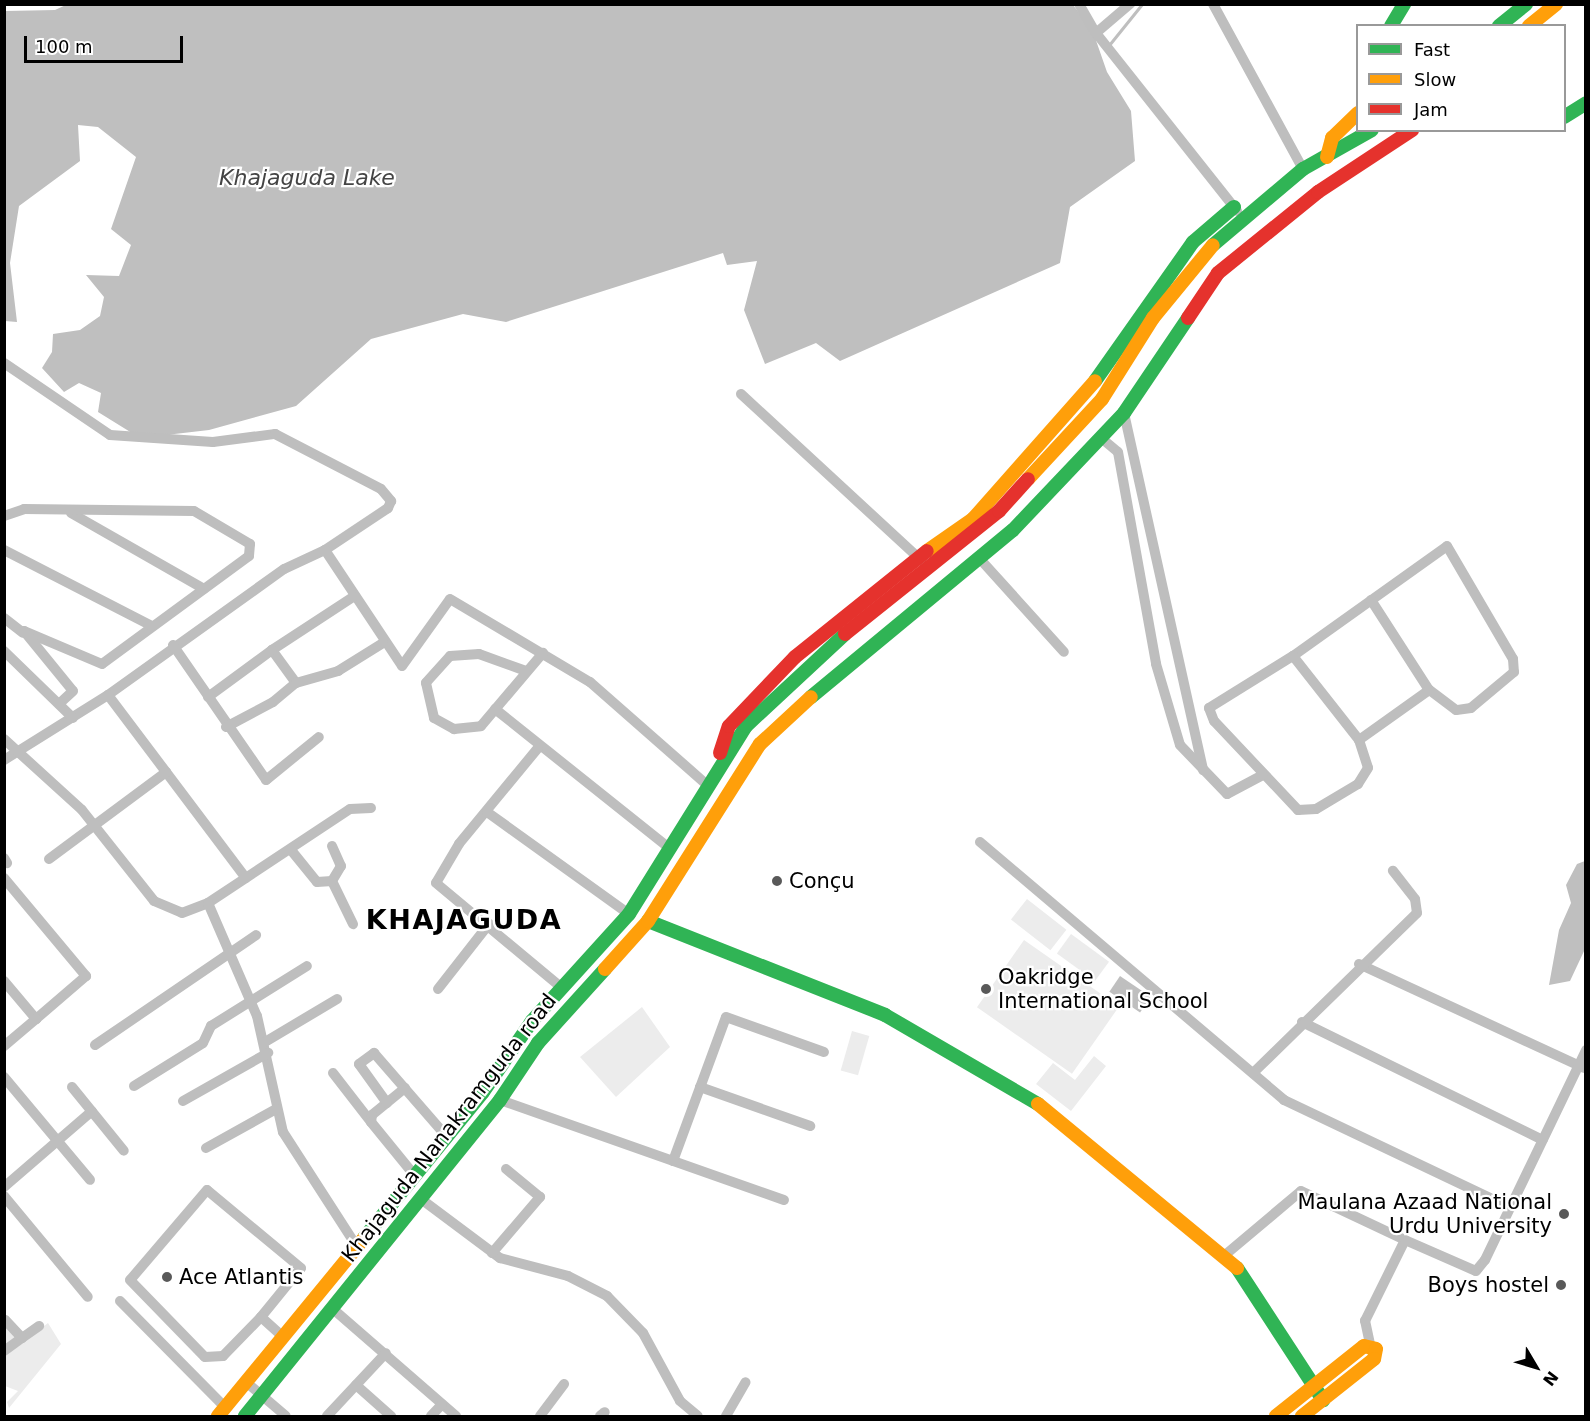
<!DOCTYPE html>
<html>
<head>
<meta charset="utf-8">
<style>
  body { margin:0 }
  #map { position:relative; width:1590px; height:1421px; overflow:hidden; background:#fff; font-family:"DejaVu Sans",sans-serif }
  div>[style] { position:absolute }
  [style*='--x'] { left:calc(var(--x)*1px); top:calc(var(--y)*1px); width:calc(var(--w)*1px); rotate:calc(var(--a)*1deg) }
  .green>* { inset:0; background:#ececec; transform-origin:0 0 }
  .water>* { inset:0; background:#bfbfbf; transform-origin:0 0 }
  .stream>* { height:3px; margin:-1.5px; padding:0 1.5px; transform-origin:1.5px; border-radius:1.5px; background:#bfbfbf }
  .street>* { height:10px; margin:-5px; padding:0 5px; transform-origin:5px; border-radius:5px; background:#bebebe }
  .fast>* { height:14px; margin:-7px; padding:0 7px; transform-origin:7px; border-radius:7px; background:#30b455 }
  .slow>* { height:14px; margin:-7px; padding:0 7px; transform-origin:7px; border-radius:7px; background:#ff9f0a }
  .jam>* { height:14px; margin:-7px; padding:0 7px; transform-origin:7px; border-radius:7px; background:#e5322d }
  .dots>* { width:16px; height:16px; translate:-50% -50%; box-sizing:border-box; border:3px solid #fff; border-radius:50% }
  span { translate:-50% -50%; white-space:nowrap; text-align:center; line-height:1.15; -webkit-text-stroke:4.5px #fff; paint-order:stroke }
  .poi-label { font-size:21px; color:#000 }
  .left { translate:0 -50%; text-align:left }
  .right { translate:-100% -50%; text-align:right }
  .street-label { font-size:21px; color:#000 }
  .water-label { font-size:22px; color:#444; font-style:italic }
  .district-label { font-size:27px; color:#000; font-weight:700; letter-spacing:1.5px }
  .frame { position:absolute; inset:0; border:6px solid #000; pointer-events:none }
  .legend { position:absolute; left:1356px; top:24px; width:210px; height:108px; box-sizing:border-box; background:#fff; border:2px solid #999; margin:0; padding:8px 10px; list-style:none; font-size:18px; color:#000 }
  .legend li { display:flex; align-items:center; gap:12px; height:30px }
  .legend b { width:30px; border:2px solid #999 }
  .north { position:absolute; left:1506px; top:1337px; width:60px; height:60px; -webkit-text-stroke:4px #fff; paint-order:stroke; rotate:128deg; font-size:16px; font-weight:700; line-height:24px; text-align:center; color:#000 }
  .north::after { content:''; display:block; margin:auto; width:21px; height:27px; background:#000; clip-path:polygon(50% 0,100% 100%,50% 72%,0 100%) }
  .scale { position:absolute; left:24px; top:36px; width:159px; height:27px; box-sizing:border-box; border:3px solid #000; border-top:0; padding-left:8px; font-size:18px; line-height:21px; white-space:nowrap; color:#000; -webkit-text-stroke:4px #fff; paint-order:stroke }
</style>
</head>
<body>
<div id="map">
  <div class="green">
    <i style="left:1027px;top:899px;width:50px;height:26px;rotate:38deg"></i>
    <i style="left:1071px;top:934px;width:47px;height:24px;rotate:36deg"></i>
    <i style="left:1024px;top:940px;width:116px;height:82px;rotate:35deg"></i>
    <i style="clip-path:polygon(642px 1007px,670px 1047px,616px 1097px,580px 1057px)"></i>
    <i style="left:852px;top:1031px;width:18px;height:41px;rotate:16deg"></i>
    <i style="clip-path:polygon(1094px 1056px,1106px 1066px,1071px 1111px,1036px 1084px,1053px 1063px,1075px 1080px)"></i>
    <i style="clip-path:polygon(48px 1323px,61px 1344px,9px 1408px,7px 1402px,18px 1391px,5px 1386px,4px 1324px,27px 1339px)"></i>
  </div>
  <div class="water">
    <i style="clip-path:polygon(68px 4px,1073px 5px,1092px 29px,1107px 72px,1131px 111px,1135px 161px,1070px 207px,1060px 263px,840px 361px,816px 343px,765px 364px,744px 310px,757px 261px,727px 265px,723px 253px,506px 322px,463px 314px,371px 339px,296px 406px,209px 430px,140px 438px,98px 412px,101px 393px,79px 383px,64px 392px,42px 368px,52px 352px,53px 334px,80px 330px,100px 316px,104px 297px,86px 275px,119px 276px,131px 245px,111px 229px,136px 157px,98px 127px,78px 125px,80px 161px,19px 206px,10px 263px,17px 322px,5px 321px,5px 11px,55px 10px)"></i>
    <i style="clip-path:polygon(1585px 861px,1585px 949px,1570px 981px,1549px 985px,1559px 930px,1571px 903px,1566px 885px,1577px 864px)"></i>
    <i style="left:1120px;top:976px;width:37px;height:19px;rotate:34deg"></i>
  </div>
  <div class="stream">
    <i style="--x:1109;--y:45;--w:53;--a:-51.2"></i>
  </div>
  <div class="street">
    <i style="--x:1079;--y:4;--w:34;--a:60"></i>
    <i style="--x:1096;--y:33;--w:45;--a:-40.5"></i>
    <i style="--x:1213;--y:4;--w:188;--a:61.4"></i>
    <i style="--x:1096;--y:33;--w:227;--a:51.6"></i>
    <i style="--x:4;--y:363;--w:128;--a:34.2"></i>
    <i style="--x:110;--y:435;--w:103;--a:3.9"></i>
    <i style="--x:213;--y:442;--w:63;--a:-7.4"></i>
    <i style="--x:275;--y:434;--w:119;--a:27.4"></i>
    <i style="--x:381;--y:489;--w:16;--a:50"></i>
    <i style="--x:391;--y:501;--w:8;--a:113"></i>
    <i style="--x:388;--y:508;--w:76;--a:146.3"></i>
    <i style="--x:325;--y:550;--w:45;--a:155.1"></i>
    <i style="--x:284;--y:569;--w:216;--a:144.4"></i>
    <i style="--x:108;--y:695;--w:123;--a:148"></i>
    <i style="--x:741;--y:394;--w:245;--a:42.7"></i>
    <i style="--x:1124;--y:413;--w:366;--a:77.5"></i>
    <i style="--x:1100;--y:437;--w:23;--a:40"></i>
    <i style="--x:1118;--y:452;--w:215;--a:79.8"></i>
    <i style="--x:1156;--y:664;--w:84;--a:73.5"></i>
    <i style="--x:1180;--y:745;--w:68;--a:46.2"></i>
    <i style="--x:71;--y:513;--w:153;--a:29.7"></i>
    <i style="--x:4;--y:516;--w:21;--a:-19"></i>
    <i style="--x:24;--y:509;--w:170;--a:0.7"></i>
    <i style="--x:194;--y:511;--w:65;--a:30.5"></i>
    <i style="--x:250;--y:544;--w:12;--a:95"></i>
    <i style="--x:249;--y:556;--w:182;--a:143.7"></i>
    <i style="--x:102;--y:664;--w:85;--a:-157.1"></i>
    <i style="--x:24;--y:631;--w:77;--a:50.8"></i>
    <i style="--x:73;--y:691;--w:19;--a:137"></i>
    <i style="--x:4;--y:550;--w:166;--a:27.2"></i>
    <i style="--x:325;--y:550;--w:139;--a:56.4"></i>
    <i style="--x:402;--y:666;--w:82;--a:-54.4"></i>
    <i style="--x:450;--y:599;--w:163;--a:30.7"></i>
    <i style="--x:590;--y:682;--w:154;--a:41.3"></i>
    <i style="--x:980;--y:559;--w:125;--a:47.9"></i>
    <i style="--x:4;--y:618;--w:24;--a:38"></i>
    <i style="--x:173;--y:645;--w:164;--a:55.4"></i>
    <i style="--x:266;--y:780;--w:68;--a:-39.1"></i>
    <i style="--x:4;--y:651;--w:96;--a:44.2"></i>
    <i style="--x:1293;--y:656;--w:189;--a:-35.5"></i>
    <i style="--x:1447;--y:546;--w:131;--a:59.7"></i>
    <i style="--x:1513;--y:659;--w:13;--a:86"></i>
    <i style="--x:1514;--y:672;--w:56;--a:140.1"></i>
    <i style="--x:1471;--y:708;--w:15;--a:172"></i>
    <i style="--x:1456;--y:710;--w:34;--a:-143"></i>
    <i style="--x:1429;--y:690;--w:107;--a:-122.8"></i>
    <i style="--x:526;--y:671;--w:50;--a:-160.1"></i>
    <i style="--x:479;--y:654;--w:29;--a:176"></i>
    <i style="--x:450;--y:656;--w:36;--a:132"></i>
    <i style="--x:426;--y:683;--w:36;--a:77"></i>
    <i style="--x:434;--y:718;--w:23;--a:29"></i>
    <i style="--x:454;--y:729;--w:27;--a:-6"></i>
    <i style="--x:481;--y:726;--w:96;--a:-49.7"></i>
    <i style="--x:296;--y:683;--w:41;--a:-126"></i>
    <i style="--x:272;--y:650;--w:97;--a:-33.2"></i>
    <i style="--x:108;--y:695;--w:229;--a:53"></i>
    <i style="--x:208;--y:697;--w:79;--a:-36.3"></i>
    <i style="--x:495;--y:709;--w:221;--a:38.6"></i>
    <i style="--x:226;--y:727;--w:53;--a:-28"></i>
    <i style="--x:273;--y:702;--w:30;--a:-40"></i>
    <i style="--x:296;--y:683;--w:44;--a:-15.9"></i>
    <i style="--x:338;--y:671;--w:53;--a:-31.9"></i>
    <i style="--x:4;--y:739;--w:105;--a:42.3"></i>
    <i style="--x:82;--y:810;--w:116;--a:51.6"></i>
    <i style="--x:154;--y:901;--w:30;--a:23"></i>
    <i style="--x:182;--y:913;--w:28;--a:-21"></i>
    <i style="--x:208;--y:903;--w:170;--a:-33.5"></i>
    <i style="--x:350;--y:809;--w:21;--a:-3"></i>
    <i style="--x:1359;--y:740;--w:29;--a:72"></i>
    <i style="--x:1368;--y:768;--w:19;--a:122"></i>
    <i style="--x:1358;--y:784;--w:49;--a:149.2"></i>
    <i style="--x:1316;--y:809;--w:18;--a:177"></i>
    <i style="--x:1298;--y:810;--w:122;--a:-133.3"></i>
    <i style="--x:1214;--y:721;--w:14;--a:-111"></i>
    <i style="--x:1209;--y:708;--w:99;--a:-31.8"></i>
    <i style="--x:1293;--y:656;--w:107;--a:51.8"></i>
    <i style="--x:1359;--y:740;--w:86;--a:-35.5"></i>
    <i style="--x:538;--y:748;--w:124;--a:129.5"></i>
    <i style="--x:459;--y:844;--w:45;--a:120.5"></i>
    <i style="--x:436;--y:883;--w:165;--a:39.8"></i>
    <i style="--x:1227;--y:794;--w:40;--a:-28"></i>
    <i style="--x:487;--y:812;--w:175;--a:35.7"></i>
    <i style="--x:980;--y:842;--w:399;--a:40.3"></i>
    <i style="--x:1284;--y:1100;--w:251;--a:25.4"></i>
    <i style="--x:332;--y:846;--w:22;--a:66"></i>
    <i style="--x:341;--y:866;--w:17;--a:121"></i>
    <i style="--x:332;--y:881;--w:48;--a:64"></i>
    <i style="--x:291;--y:850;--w:41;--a:50.9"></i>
    <i style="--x:317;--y:882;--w:15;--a:-4"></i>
    <i style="--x:4;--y:858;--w:6;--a:59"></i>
    <i style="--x:49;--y:859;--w:146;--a:-36.6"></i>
    <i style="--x:4;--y:878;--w:128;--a:50.1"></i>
    <i style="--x:86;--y:976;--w:66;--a:139.3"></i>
    <i style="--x:208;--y:903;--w:123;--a:66.6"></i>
    <i style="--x:257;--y:1016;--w:119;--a:77.4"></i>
    <i style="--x:283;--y:1132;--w:137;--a:57.2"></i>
    <i style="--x:1359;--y:964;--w:248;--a:24.8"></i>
    <i style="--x:4;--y:981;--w:50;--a:49.9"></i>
    <i style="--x:36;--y:1019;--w:42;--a:139.8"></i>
    <i style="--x:438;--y:989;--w:83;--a:-51.9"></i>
    <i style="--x:1302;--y:1022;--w:268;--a:26.1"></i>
    <i style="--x:265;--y:1042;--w:84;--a:-30.8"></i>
    <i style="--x:95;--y:1045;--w:195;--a:-34.3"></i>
    <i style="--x:333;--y:1073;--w:62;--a:52.2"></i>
    <i style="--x:1253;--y:1073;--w:229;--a:-44.3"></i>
    <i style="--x:1417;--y:913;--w:14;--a:-98"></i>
    <i style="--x:1415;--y:899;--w:36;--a:-128"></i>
    <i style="--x:4;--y:1077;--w:134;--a:50.1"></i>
    <i style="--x:134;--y:1086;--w:81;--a:-31.9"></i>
    <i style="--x:203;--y:1043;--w:19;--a:-65"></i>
    <i style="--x:211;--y:1026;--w:113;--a:-32"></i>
    <i style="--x:72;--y:1087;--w:82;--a:50.9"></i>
    <i style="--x:700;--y:1087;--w:117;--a:19.5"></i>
    <i style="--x:405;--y:1088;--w:43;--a:140.7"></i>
    <i style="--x:372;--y:1115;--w:7;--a:98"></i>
    <i style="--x:371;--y:1122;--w:70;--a:50.8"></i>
    <i style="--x:500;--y:1100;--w:301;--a:19.4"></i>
    <i style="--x:183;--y:1101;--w:98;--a:-29.5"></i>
    <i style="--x:387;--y:1103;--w:48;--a:-125.7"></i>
    <i style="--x:359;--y:1064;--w:19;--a:-36"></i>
    <i style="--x:374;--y:1053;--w:111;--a:49"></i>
    <i style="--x:206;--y:1148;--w:80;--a:-29.1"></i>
    <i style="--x:673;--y:1161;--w:153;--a:-69.8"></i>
    <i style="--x:726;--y:1017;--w:104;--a:19.7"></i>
    <i style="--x:4;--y:1187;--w:116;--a:-40.8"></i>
    <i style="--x:4;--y:1196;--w:131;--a:50.3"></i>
    <i style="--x:421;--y:1199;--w:99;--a:36.8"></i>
    <i style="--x:500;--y:1258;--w:70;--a:14.8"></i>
    <i style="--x:568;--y:1276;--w:44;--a:27.1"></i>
    <i style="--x:607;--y:1296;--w:52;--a:45.8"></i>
    <i style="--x:643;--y:1333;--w:77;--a:61.4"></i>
    <i style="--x:680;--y:1401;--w:23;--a:40"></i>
    <i style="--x:492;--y:1253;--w:74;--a:-49.4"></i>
    <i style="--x:540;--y:1197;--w:44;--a:-140.5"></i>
    <i style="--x:1225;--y:1255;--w:99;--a:-40.1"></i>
    <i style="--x:1301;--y:1191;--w:115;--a:25.2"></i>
    <i style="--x:120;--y:1301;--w:149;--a:45.3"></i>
    <i style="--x:333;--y:1309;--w:163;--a:41"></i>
    <i style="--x:261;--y:1317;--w:63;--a:-50.8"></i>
    <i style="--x:301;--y:1268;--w:122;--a:-140.3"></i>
    <i style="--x:207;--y:1190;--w:118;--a:130.5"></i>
    <i style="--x:130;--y:1280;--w:107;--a:45.8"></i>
    <i style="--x:205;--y:1357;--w:18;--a:-3"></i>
    <i style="--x:223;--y:1356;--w:54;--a:-45.7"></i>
    <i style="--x:261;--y:1317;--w:31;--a:42"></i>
    <i style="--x:22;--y:1338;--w:21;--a:-35"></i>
    <i style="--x:1370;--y:1344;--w:24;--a:-102"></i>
    <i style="--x:1365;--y:1321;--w:90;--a:-63.7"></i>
    <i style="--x:1405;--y:1240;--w:77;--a:23.6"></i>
    <i style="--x:1476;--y:1271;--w:14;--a:-51"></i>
    <i style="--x:1485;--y:1260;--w:233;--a:-64.3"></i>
    <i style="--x:4;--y:1351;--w:22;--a:-36"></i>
    <i style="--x:22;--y:1338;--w:25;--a:-133"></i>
    <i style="--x:246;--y:1382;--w:52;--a:40.4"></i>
    <i style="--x:356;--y:1385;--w:47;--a:41.5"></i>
    <i style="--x:327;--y:1416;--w:86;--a:-46.9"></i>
    <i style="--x:431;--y:1416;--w:16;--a:-47"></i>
    <i style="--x:540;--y:1416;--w:40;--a:-53"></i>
    <i style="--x:600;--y:1416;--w:6;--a:-39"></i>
    <i style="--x:726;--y:1416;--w:39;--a:-60"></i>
  </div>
  <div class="fast">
    <i style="--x:1391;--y:26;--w:26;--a:-59"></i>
    <i style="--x:1499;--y:26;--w:35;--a:-39"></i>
    <i style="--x:1564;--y:117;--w:26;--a:-32"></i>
    <i style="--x:1213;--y:245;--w:118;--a:-40.2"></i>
    <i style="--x:1303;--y:169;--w:79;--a:-29.5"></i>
    <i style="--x:1095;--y:381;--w:170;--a:-54.8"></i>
    <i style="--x:1193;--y:242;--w:54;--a:-40.5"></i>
    <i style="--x:811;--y:697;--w:262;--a:-39.6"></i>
    <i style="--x:1013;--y:530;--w:161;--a:-46.5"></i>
    <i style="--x:1124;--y:413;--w:115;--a:-56"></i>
    <i style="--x:648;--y:921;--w:255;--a:21.6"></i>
    <i style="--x:885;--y:1015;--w:177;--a:30.2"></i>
    <i style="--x:364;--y:1238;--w:188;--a:-50.8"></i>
    <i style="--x:483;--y:1092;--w:86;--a:-55.4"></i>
    <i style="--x:532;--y:1021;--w:144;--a:-47.8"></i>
    <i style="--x:629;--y:914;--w:221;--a:-58.1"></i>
    <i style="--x:746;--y:726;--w:135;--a:-42.9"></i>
    <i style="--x:1237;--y:1268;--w:158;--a:56.9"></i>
    <i style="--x:245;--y:1416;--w:406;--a:-51.1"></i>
    <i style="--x:500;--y:1100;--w:69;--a:-56.3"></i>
    <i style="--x:538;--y:1043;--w:100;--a:-47.8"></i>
  </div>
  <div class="slow">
    <i style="--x:1529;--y:26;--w:35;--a:-39"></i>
    <i style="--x:1327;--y:157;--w:20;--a:-75"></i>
    <i style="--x:1332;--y:138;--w:36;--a:-44"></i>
    <i style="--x:1028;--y:479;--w:109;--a:-47.2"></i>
    <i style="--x:1102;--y:399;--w:96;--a:-57.8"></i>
    <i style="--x:1153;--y:318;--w:94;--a:-50.6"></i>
    <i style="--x:927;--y:551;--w:56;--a:-34.8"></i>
    <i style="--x:973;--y:519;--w:184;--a:-48.5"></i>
    <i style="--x:605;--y:969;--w:64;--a:-48.1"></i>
    <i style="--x:648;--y:921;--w:209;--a:-57.7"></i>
    <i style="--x:760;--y:744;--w:69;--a:-42.7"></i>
    <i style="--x:1038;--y:1104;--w:258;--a:39.5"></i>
    <i style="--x:218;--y:1416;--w:230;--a:-50.6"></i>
    <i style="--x:1276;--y:1416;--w:112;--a:-38.5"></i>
    <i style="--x:1364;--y:1346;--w:12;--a:14"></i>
    <i style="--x:1376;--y:1349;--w:10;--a:101"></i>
    <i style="--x:1374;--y:1359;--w:92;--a:141.6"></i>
  </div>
  <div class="jam">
    <i style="--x:1188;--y:318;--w:54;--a:-56.3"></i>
    <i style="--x:1218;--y:273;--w:129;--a:-39"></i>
    <i style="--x:1318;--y:192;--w:113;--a:-33.4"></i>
    <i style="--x:845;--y:634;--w:197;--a:-38.6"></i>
    <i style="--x:999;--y:511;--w:43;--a:-47.8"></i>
    <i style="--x:720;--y:753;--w:28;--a:-72"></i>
    <i style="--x:729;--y:726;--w:95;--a:-46.3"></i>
    <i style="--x:795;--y:657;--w:169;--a:-38.8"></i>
  </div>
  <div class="dots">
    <i style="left:777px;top:881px;background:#595959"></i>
    <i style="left:986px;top:989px;background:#595959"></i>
    <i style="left:1564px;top:1214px;background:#595959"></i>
    <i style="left:167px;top:1277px;background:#595959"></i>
    <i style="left:1561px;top:1285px;background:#595959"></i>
  </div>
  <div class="poi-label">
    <span class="left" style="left:789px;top:881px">Conçu</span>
    <span class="left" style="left:998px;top:989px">Oakridge<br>International School</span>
    <span class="right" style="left:1552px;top:1214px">Maulana Azaad National<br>Urdu University</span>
    <span class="left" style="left:179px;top:1277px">Ace Atlantis</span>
    <span class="right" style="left:1549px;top:1285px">Boys hostel</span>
  </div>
  <div class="street-label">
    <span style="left:449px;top:1128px;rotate:-52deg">Khajaguda Nanakramguda road</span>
  </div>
  <div class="water-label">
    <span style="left:307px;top:178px">Khajaguda Lake</span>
  </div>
  <div class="district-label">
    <span style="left:464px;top:920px">KHAJAGUDA</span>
  </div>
  <div class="frame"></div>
  <ul class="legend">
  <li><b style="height:8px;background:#30b455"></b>Fast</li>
  <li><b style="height:8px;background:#ff9f0a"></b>Slow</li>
  <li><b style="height:8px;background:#e5322d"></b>Jam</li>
  </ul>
  <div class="north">N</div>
  <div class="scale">100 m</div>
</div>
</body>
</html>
